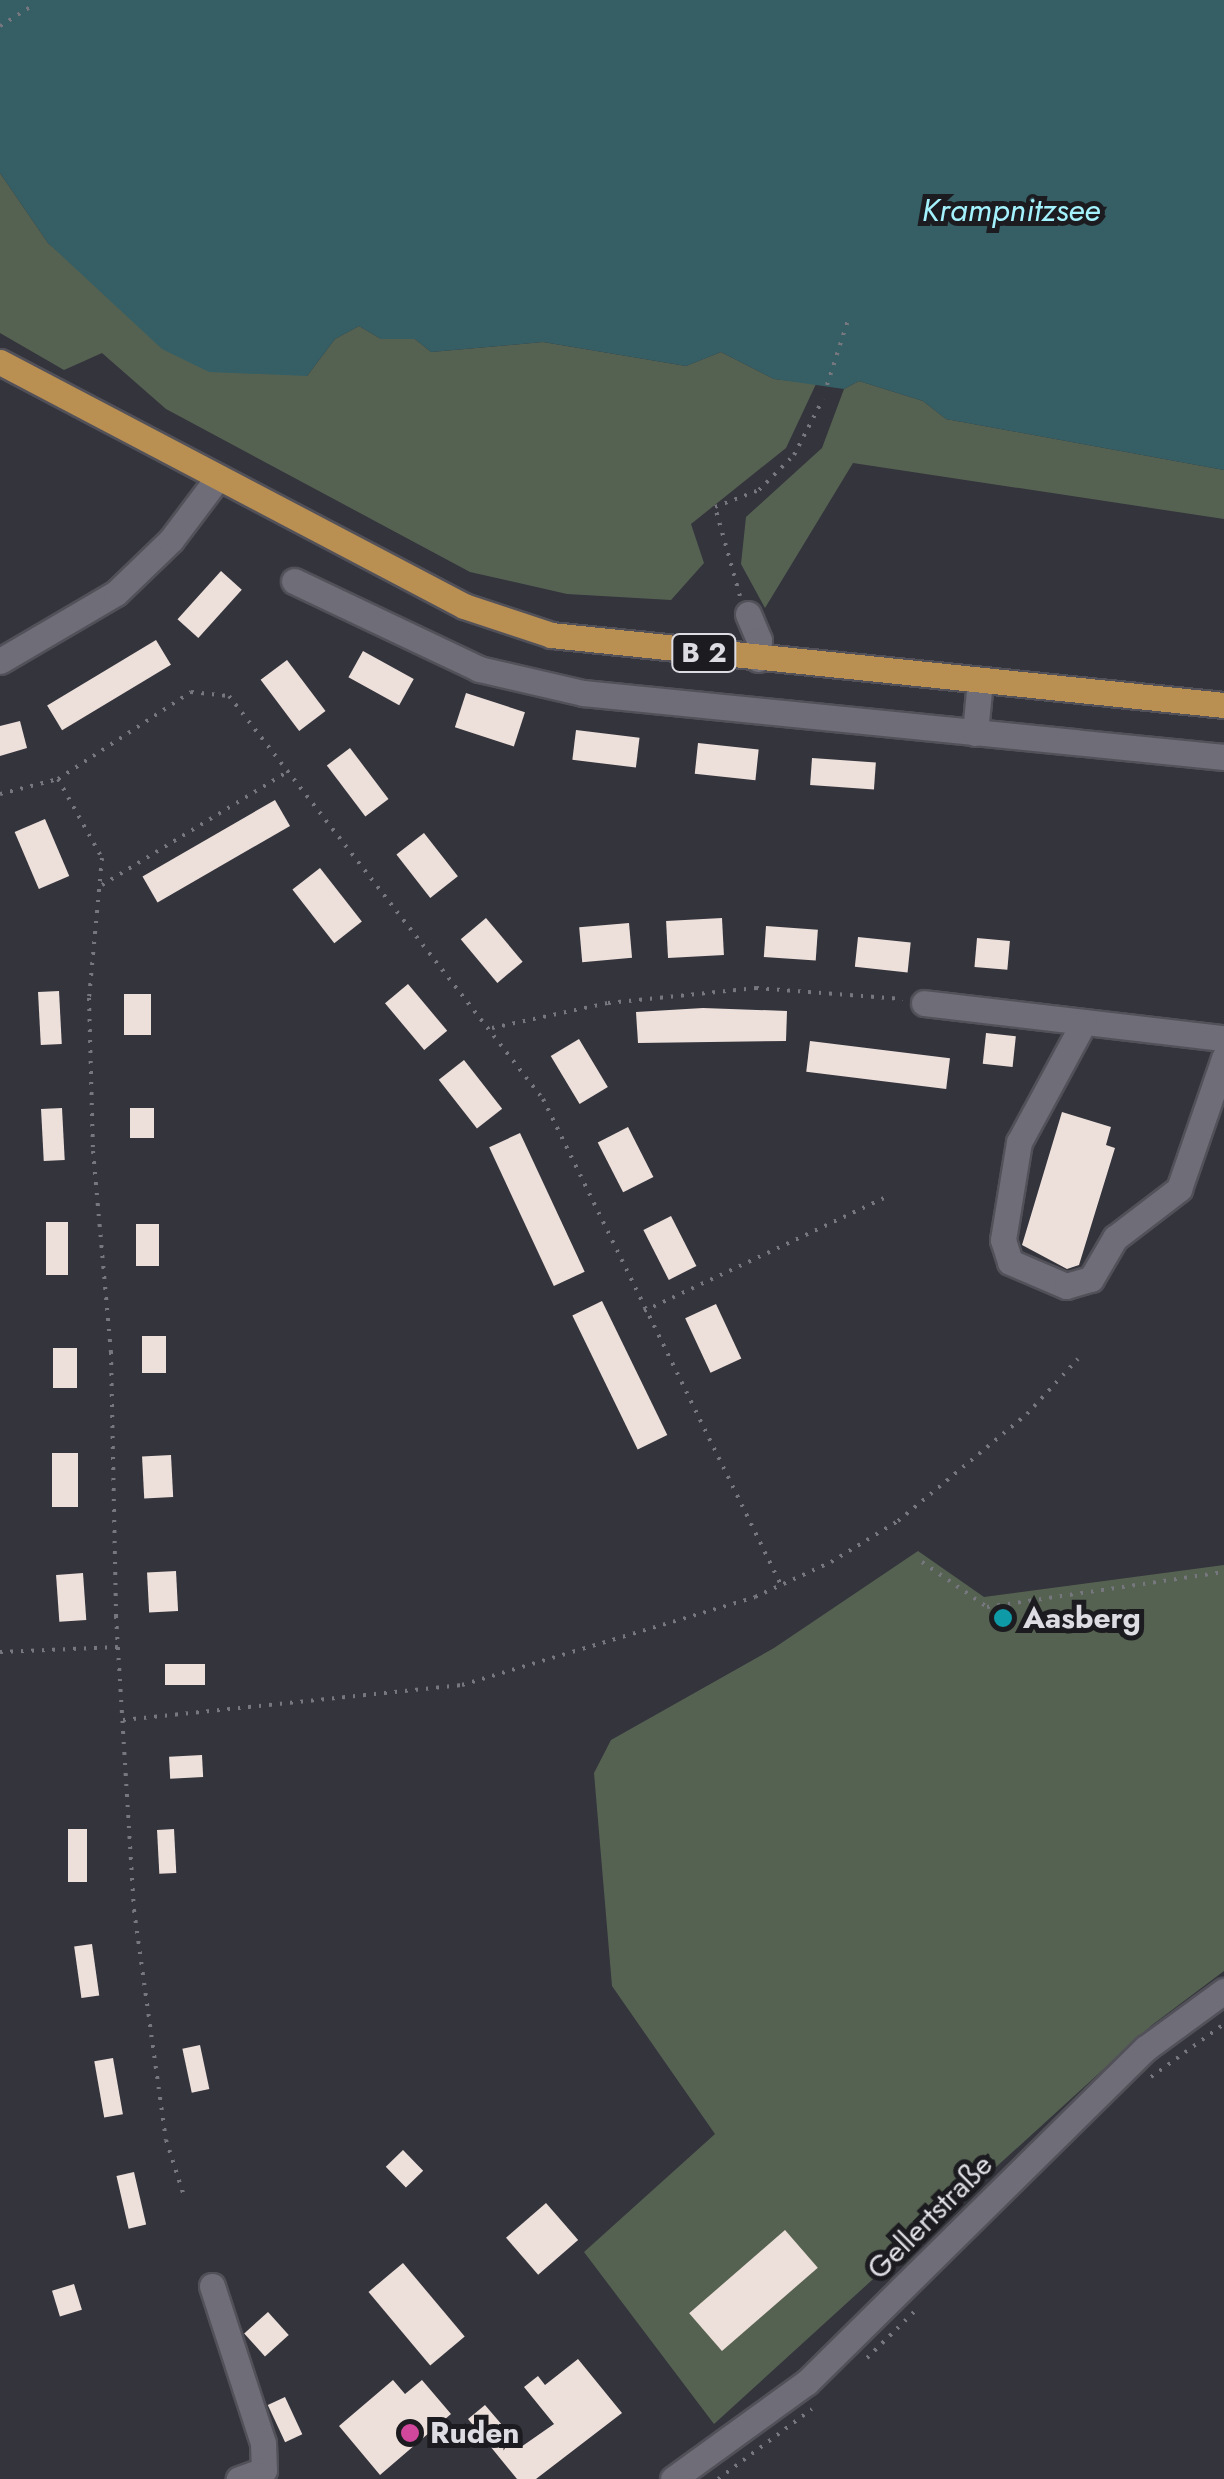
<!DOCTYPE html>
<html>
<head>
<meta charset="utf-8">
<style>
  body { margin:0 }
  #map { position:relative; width:1224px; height:2479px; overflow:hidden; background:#34343d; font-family:Jost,sans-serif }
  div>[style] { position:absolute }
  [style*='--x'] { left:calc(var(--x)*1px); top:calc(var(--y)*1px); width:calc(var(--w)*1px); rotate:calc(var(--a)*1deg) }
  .green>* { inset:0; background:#566251 }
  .water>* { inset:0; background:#355f65 }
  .building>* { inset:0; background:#eddfda; transform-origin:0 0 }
  .path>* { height:4px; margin-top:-2px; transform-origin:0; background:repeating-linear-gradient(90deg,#77777f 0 2.5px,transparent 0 10.5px) }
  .roads { filter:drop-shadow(2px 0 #525159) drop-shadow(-2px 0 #525159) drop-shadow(0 2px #525159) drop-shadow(0 -2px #525159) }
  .minor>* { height:25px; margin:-12.5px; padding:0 12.5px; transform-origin:12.5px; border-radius:12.5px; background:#6e6d78 }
  .major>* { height:25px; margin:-12.5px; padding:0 12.5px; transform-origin:12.5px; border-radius:12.5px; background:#ba8f52 }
  .dots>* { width:28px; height:28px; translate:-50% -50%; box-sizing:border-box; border:5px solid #1c1c20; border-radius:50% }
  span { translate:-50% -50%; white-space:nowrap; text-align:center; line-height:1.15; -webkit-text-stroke:10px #1c1c20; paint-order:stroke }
  .shield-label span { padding:2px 8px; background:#1c1c20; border:2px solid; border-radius:8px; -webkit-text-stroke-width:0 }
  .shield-label { font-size:28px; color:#dddce3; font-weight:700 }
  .poi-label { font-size:30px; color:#dddce3; font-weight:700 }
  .left { translate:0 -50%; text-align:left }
  .street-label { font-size:30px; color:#dddce3 }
  .water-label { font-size:32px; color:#a4f2fd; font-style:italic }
</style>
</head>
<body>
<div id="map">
  <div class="green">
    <i style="clip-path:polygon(0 173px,48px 243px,90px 279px,307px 376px,335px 339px,359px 326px,381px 339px,415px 339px,431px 352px,543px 342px,686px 366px,721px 352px,774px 379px,816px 384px,786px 448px,691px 524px,704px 563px,671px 600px,567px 594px,470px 572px,166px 409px,102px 353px,64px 370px,0 333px)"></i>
    <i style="clip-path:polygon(859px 381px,923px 401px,946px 419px,1224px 470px,1224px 519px,853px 463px,765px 608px,741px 564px,746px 517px,822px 448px,844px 389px)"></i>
    <i style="clip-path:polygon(918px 1551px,984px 1597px,1224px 1565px,1224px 1971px,1152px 2025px,714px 2424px,584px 2252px,715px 2134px,612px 1986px,594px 1773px,611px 1740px,774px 1648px)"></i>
  </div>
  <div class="water">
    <i style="clip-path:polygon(0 0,1224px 0,1224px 470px,946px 419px,923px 401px,859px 381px,844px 389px,774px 379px,721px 352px,686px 366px,543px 342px,431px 352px,415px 339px,381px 339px,359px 326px,335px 339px,307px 376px,209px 372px,162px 349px,48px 243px,0 173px)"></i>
  </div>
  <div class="building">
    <i style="left:221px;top:571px;width:28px;height:65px;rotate:42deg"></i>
    <i style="left:156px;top:640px;width:29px;height:127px;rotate:59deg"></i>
    <i style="left:363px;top:651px;width:58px;height:30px;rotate:29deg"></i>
    <i style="left:287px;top:660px;width:64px;height:33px;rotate:53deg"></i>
    <i style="left:466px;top:693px;width:62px;height:36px;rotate:18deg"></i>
    <i style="clip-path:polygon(20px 721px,27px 748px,0 756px,0 726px)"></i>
    <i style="left:576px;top:730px;width:64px;height:30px;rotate:7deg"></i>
    <i style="left:698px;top:743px;width:61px;height:31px;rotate:6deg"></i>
    <i style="left:350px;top:748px;width:64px;height:29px;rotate:53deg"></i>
    <i style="left:812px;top:758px;width:64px;height:27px;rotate:4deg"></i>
    <i style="left:275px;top:800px;width:30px;height:153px;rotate:60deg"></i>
    <i style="left:45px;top:819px;width:62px;height:33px;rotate:67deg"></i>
    <i style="left:424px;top:833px;width:55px;height:35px;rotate:52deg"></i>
    <i style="left:320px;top:868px;width:68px;height:35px;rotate:52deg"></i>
    <i style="left:486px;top:918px;width:57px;height:33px;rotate:50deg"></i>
    <i style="left:722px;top:918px;width:37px;height:56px;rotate:87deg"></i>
    <i style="left:629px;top:923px;width:35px;height:50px;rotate:85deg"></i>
    <i style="left:766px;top:926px;width:52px;height:31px;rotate:4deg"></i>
    <i style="left:858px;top:937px;width:53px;height:30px;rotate:6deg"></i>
    <i style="left:977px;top:938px;width:33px;height:29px;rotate:5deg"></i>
    <i style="left:408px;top:984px;width:61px;height:30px;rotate:50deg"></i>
    <i style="left:59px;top:991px;width:53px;height:21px;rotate:87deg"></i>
    <i style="left:124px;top:994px;width:27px;height:41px"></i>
    <i style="clip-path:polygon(703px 1008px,787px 1011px,786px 1041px,638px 1043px,636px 1012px)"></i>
    <i style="left:986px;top:1033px;width:30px;height:31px;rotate:6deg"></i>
    <i style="left:579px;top:1039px;width:56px;height:33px;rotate:59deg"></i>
    <i style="left:810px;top:1041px;width:141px;height:31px;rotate:7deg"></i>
    <i style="left:464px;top:1060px;width:62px;height:32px;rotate:52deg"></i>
    <i style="left:62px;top:1108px;width:52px;height:21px;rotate:87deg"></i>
    <i style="left:154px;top:1108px;width:30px;height:24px;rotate:90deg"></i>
    <i style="clip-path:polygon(1062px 1112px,1111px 1127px,1106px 1145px,1115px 1148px,1079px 1265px,1067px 1269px,1022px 1245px)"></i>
    <i style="left:628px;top:1127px;width:56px;height:34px;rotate:63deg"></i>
    <i style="left:520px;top:1133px;width:153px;height:34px;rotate:65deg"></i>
    <i style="left:671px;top:1216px;width:56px;height:31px;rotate:63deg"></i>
    <i style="left:46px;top:1222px;width:22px;height:53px"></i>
    <i style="left:136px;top:1224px;width:23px;height:42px"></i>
    <i style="left:602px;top:1301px;width:149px;height:33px;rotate:64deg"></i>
    <i style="left:716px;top:1304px;width:60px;height:34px;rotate:65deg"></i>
    <i style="left:142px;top:1336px;width:24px;height:37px"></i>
    <i style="left:77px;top:1348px;width:40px;height:24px;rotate:90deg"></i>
    <i style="left:52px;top:1453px;width:26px;height:54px"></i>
    <i style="left:171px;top:1455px;width:42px;height:29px;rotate:87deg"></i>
    <i style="left:176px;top:1571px;width:40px;height:29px;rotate:87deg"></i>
    <i style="left:83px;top:1573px;width:47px;height:27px;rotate:86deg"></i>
    <i style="left:165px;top:1664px;width:40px;height:21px"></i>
    <i style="left:202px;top:1755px;width:22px;height:33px;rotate:87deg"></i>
    <i style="left:68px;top:1829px;width:19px;height:53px"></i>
    <i style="left:174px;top:1829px;width:44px;height:17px;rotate:87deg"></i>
    <i style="left:92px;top:1944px;width:52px;height:18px;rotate:82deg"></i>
    <i style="left:200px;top:2045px;width:45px;height:18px;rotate:78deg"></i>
    <i style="left:113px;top:2058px;width:57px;height:19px;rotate:80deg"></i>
    <i style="left:403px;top:2150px;width:29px;height:24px;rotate:46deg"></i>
    <i style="left:134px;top:2172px;width:54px;height:18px;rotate:77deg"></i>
    <i style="left:546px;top:2203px;width:49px;height:53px;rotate:49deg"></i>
    <i style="left:785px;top:2230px;width:50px;height:127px;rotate:49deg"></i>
    <i style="left:403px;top:2263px;width:96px;height:45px;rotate:50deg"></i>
    <i style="left:74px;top:2284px;width:27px;height:23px;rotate:73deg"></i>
    <i style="left:268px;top:2312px;width:31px;height:32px;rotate:48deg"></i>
    <i style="clip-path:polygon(578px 2359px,622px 2413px,536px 2479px,517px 2479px,468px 2419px,485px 2405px,521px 2447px,554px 2424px,524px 2387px,538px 2376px,545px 2385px)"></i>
    <i style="clip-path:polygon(393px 2380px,405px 2394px,422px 2380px,451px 2414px,380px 2475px,339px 2426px)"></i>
    <i style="left:285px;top:2397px;width:41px;height:19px;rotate:65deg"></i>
  </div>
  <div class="path">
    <i style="--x:0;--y:26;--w:41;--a:-32.2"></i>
    <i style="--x:827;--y:385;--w:68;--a:-72.1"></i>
    <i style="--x:740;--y:596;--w:92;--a:-105.7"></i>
    <i style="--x:715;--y:507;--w:47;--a:-21.1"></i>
    <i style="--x:759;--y:490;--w:49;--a:-45"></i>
    <i style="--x:794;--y:455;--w:63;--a:-62.6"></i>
    <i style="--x:58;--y:779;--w:90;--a:60.9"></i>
    <i style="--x:102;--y:858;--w:141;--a:95.3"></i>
    <i style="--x:89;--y:998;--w:153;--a:88.5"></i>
    <i style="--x:93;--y:1151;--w:202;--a:84.9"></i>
    <i style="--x:111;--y:1352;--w:264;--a:88.9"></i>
    <i style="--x:116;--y:1616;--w:295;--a:86.5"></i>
    <i style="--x:134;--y:1910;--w:232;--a:82.1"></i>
    <i style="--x:166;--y:2140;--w:59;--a:72.2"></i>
    <i style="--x:0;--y:794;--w:60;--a:-14.5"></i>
    <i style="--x:58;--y:779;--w:159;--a:-33.2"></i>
    <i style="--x:191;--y:692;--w:38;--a:6"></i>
    <i style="--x:229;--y:696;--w:511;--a:52.08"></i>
    <i style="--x:543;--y:1099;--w:539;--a:63.91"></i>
    <i style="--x:102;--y:885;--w:213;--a:-31.4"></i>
    <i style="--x:492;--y:1028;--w:119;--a:-12.2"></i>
    <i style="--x:608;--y:1003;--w:149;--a:-5.8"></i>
    <i style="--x:756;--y:988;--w:147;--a:4.3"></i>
    <i style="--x:644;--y:1311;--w:265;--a:-25.2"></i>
    <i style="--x:922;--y:1562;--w:79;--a:34.7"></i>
    <i style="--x:987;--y:1607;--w:240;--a:-8.4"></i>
    <i style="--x:0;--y:1652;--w:118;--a:-2.4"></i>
    <i style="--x:123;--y:1720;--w:341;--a:-5.9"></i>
    <i style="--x:462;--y:1685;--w:306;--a:-16.7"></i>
    <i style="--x:755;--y:1597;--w:84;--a:-24.7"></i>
    <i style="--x:831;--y:1562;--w:79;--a:-31.5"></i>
    <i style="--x:898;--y:1521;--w:168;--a:-39.7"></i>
    <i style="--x:1027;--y:1414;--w:75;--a:-47.2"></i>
    <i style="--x:1151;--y:2077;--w:90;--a:-36"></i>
    <i style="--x:867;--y:2358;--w:70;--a:-44.4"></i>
    <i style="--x:718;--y:2479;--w:117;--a:-36.7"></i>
  </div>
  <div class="roads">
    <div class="minor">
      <i style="--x:294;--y:581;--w:205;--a:25.4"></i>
      <i style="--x:479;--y:669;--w:107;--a:13"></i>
      <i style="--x:583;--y:693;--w:644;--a:5.7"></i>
      <i style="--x:748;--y:614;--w:28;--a:67"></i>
      <i style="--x:759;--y:640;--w:19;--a:93"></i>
      <i style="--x:0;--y:661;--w:134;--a:-30.4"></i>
      <i style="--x:116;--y:593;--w:76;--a:-43.9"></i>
      <i style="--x:171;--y:540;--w:76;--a:-53"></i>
      <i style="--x:975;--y:733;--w:53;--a:-84.6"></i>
      <i style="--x:924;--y:1003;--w:301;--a:6.7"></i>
      <i style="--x:1084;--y:1022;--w:136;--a:118.4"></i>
      <i style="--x:1019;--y:1142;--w:99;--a:99.3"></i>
      <i style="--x:1003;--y:1240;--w:23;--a:72"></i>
      <i style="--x:1010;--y:1262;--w:61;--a:23.2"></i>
      <i style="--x:1066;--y:1286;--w:26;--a:-16"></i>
      <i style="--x:1091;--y:1279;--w:48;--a:-59.7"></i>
      <i style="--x:1115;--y:1238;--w:81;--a:-37.4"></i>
      <i style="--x:1179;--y:1189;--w:139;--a:-71"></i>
      <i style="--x:212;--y:2286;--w:165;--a:72"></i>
      <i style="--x:263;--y:2443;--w:27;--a:88"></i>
      <i style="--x:264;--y:2470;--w:27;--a:160"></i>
      <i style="--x:673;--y:2479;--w:165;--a:-35.9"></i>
      <i style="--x:807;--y:2382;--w:476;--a:-44.6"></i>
      <i style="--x:1146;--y:2048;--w:97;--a:-36.2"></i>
    </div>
    <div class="major">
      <i style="--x:0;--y:362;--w:524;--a:27.74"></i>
      <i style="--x:464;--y:606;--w:92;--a:18.4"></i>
      <i style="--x:551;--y:635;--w:677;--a:5.94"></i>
    </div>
  </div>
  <div class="dots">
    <i style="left:1003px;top:1618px;background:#0f9aa8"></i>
    <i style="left:410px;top:2433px;background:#d1479c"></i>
  </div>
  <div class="shield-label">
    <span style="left:704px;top:653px">B 2</span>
  </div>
  <div class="poi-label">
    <span class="left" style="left:1023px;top:1618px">Aasberg</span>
    <span class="left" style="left:430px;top:2433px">Ruden</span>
  </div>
  <div class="street-label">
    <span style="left:930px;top:2217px;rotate:-45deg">Gellertstraße</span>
  </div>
  <div class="water-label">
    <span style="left:1011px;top:210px">Krampnitzsee</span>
  </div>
</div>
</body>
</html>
